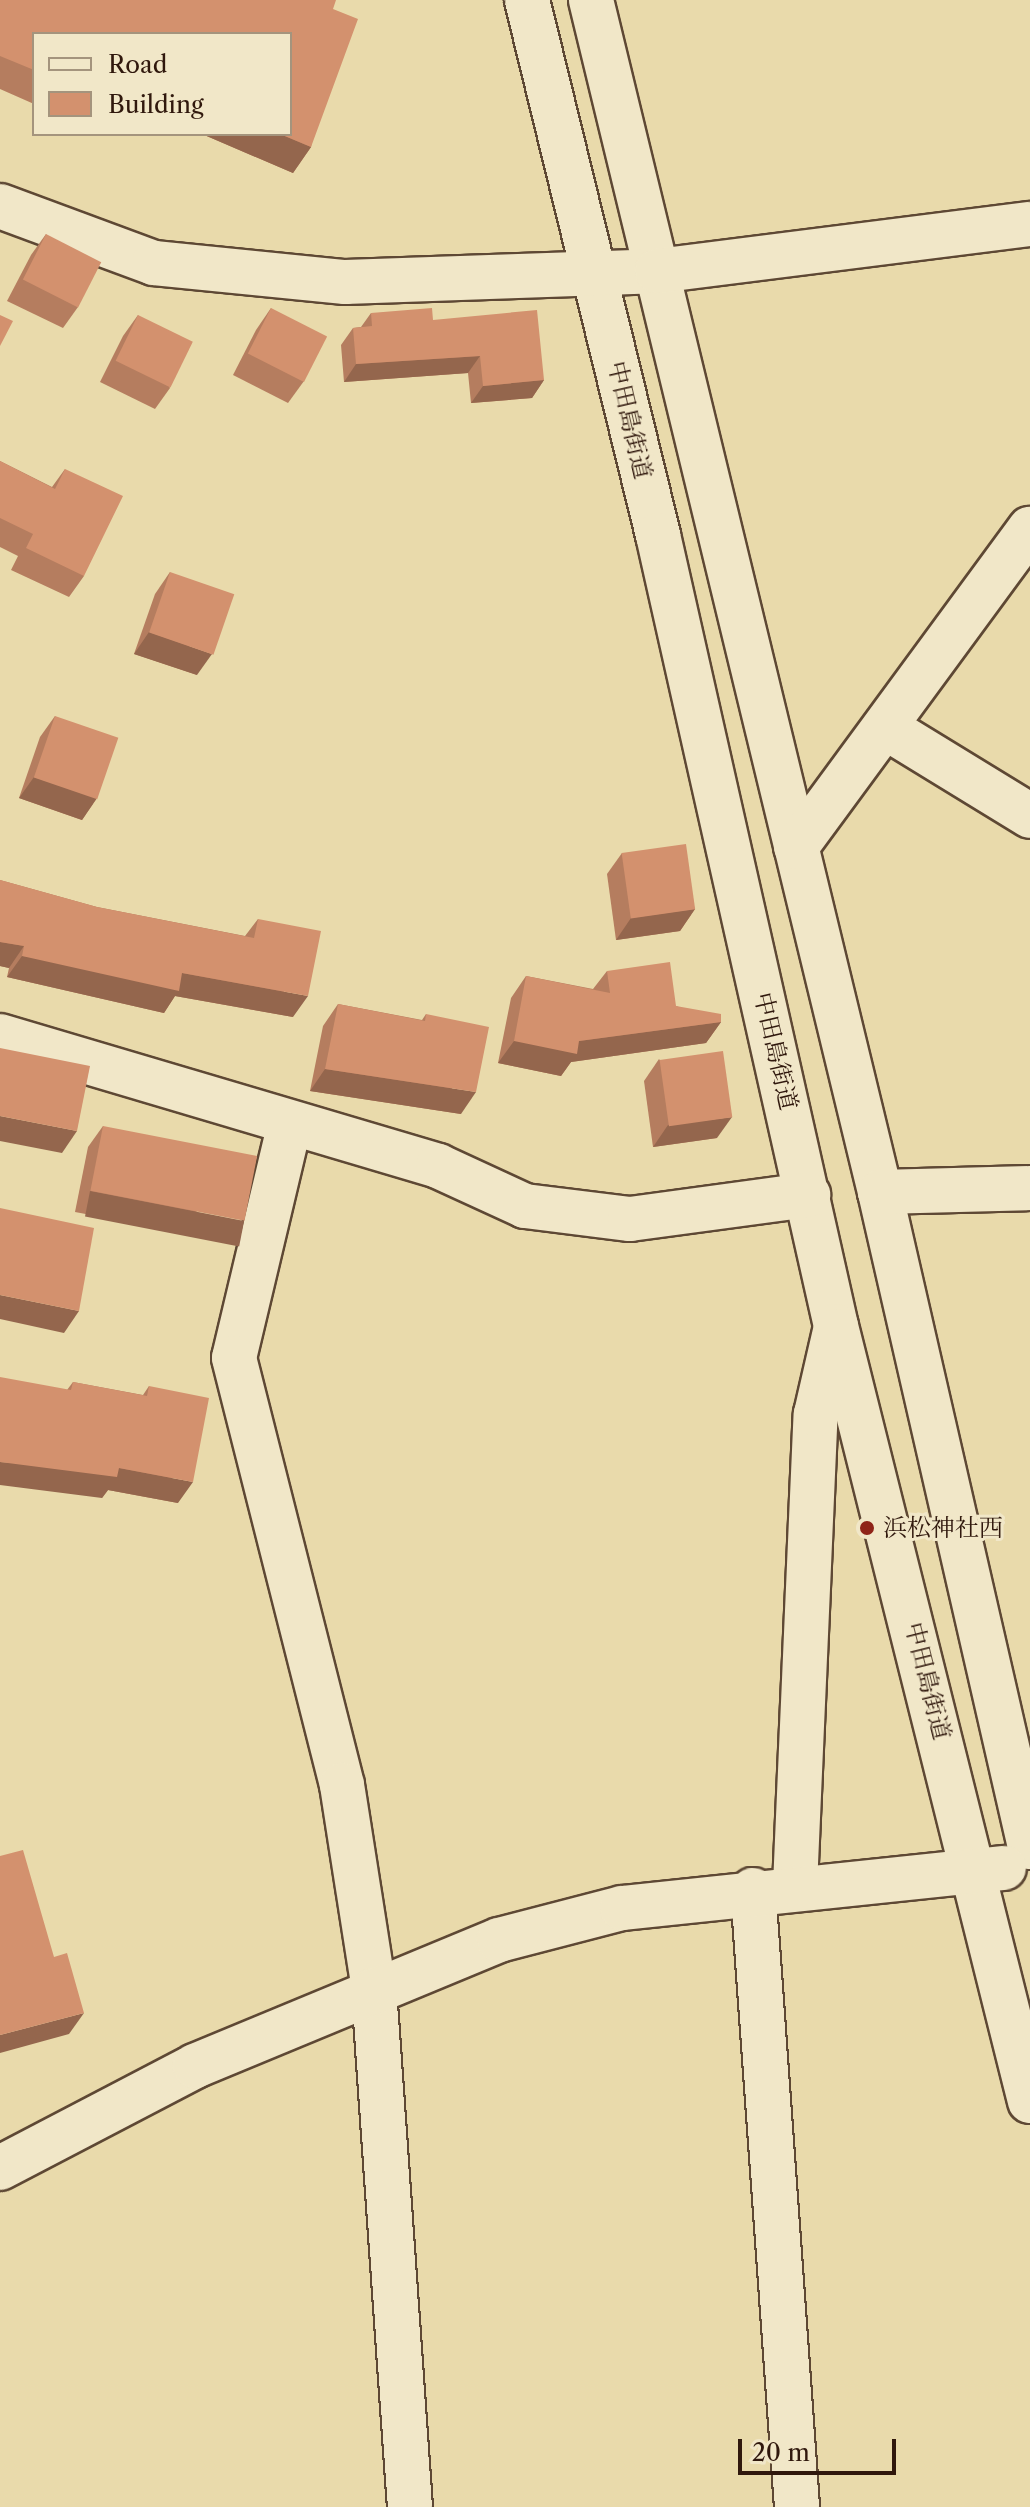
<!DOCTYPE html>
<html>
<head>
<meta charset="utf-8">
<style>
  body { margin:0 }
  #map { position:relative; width:1030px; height:2507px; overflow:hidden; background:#e9daab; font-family:"Libre Caslon Text","Noto Serif JP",serif }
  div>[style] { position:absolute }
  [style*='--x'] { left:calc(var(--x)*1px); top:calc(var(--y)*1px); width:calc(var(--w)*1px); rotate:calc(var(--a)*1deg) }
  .roads { filter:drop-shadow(2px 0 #5e4834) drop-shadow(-2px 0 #5e4834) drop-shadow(0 2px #5e4834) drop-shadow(0 -2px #5e4834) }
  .minor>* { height:44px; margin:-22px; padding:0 22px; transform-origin:22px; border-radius:22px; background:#f1e7c8 }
  .wall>* { inset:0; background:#b57d5f }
  .shaded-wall>* { inset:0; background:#94664d; transform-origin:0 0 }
  .building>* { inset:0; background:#d3916e; transform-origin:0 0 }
  .dots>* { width:22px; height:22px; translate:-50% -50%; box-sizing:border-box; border:4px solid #f1e7c8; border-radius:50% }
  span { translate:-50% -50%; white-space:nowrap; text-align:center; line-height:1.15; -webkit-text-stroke:6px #f1e7c8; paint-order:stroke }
  .street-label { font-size:24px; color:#30180d }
  .poi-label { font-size:24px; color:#30180d }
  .left { translate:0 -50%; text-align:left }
  .legend { position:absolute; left:32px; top:32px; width:260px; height:104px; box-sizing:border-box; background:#f1e7c8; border:2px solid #a4947d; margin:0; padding:10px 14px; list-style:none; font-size:24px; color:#30180d }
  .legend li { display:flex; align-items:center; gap:16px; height:40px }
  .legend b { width:40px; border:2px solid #a4947d }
  .scale { position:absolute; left:738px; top:2439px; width:158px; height:36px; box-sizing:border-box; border:4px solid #30180d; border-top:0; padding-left:10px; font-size:24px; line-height:28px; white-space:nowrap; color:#30180d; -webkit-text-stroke:6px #f1e7c8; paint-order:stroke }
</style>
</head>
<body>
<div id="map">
  <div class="roads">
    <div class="minor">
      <i style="--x:527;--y:0;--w:551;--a:76.24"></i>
      <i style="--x:658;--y:535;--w:811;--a:77.32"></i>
      <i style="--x:836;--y:1326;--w:799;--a:75.95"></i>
      <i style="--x:591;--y:0;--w:1227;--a:76.37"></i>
      <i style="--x:880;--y:1192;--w:672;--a:77.1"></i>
      <i style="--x:0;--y:206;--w:164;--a:20.3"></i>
      <i style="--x:154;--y:263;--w:192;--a:5.7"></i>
      <i style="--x:345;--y:282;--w:312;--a:-2"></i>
      <i style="--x:657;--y:271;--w:376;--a:-7.2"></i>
      <i style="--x:885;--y:727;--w:170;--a:31.5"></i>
      <i style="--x:796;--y:847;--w:395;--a:-53.7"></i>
      <i style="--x:0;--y:1036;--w:457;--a:16.5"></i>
      <i style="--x:438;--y:1166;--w:96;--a:24.7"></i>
      <i style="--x:525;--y:1206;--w:106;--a:7.1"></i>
      <i style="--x:630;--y:1219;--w:180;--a:-7.7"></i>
      <i style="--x:289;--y:1127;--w:237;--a:103.4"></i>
      <i style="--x:234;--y:1358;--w:440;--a:75.8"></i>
      <i style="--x:342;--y:1785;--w:207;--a:81.1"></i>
      <i style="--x:374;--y:1990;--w:518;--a:86.02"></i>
      <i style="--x:880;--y:1192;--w:150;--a:-1.5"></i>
      <i style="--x:795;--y:1886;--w:472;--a:-87.5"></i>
      <i style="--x:816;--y:1414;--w:85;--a:-77.1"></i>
      <i style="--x:753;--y:1890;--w:619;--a:85.92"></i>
      <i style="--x:0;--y:2168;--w:220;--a:-27.6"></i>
      <i style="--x:195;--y:2066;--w:329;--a:-22.5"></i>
      <i style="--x:499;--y:1940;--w:127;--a:-14.6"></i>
      <i style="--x:622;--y:1908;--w:384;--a:-6"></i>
    </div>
  </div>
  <div class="wall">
    <i style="clip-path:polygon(0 0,333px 9px,311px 147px,293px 173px,202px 134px,290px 134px,34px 34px,34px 104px,0 89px)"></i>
    <i style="clip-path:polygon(46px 234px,78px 307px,63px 328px,7px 301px,31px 255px)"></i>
    <i style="clip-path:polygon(271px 308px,304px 381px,288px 403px,233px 375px,256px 330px)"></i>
    <i style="clip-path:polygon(371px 313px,433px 320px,544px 380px,532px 398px,471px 403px,468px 373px,344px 382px,341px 345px,353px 328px,361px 327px)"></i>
    <i style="clip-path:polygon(138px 315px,170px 388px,155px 409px,100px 382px,123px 336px)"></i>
    <i style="clip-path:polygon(0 461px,52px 487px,65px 469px,84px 576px,69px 597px,11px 570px,18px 556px,0 547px)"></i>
    <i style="clip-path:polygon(170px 572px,197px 675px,134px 654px,155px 594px)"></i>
    <i style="clip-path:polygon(55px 716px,97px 798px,82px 820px,19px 798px,40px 737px)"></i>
    <i style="clip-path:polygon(622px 853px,695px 909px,680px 931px,616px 940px,607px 874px)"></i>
    <i style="clip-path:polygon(0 880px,97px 907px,245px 936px,258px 919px,293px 1017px,175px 996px,164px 1013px,7px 977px,9px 968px,0 966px)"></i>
    <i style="clip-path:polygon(607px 971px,676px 1006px,721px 1022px,706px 1043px,571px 1062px,561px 1076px,498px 1063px,511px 998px,526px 976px,593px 989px)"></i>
    <i style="clip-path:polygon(338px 1004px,422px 1020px,426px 1014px,461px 1114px,310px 1091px,323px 1026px)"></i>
    <i style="clip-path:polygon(659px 1059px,717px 1138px,653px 1147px,644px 1081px)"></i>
    <i style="clip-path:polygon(103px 1126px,229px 1241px,75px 1212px,88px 1147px)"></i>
    <i style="clip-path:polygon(73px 1382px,143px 1395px,149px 1386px,178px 1503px,108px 1490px,102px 1498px,67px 1390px)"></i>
  </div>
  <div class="shaded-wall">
    <i style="clip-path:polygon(202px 134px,280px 134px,311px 147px,293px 173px)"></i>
    <i style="clip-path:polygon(480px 356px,468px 373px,344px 382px,356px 364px)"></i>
    <i style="clip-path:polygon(544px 380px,532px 398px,471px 403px,483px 386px)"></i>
    <i style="clip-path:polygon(149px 632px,212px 654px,197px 675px,134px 654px)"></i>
    <i style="clip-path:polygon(34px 777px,97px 798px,82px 820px,19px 798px)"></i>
    <i style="clip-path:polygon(695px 909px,680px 931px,616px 940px,631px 918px)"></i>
    <i style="clip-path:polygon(0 942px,24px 946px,9px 968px,0 966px)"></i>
    <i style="clip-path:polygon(22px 956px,182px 973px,308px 996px,293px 1017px,175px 996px,164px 1013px,7px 977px)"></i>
    <i style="clip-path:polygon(721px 1022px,706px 1043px,571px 1062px,561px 1076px,498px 1063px,514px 1041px,579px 1041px)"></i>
    <i style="clip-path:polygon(325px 1069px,476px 1092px,461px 1114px,310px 1091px)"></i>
    <i style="clip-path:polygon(0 1116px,77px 1131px,62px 1153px,0 1141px)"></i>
    <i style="clip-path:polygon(732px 1117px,717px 1138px,653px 1147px,668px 1125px)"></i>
    <i style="left:90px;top:1191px;width:157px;height:26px;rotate:11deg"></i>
    <i style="clip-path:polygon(0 1295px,79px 1311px,64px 1333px,0 1319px)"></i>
    <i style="clip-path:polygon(0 1462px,119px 1468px,193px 1482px,178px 1503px,108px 1490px,102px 1498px,0 1485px)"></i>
    <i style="clip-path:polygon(84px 2013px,69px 2034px,0 2053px,0 2035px)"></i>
  </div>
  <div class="building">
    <i style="clip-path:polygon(0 0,336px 0,333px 9px,358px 19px,311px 147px,280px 134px,290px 134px,290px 34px,34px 34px,34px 70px,0 56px)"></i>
    <i style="left:46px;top:234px;width:62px;height:51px;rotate:27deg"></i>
    <i style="left:271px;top:308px;width:63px;height:51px;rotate:27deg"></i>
    <i style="clip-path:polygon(432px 308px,433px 320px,537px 310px,544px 380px,483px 386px,480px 356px,356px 364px,353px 328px,372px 326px,371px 313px)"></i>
    <i style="clip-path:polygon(0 315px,13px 321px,0 346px)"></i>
    <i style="left:138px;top:315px;width:61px;height:51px;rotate:26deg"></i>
    <i style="clip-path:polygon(0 461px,55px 489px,65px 469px,123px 496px,84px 576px,26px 548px,33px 534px,0 518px)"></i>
    <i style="left:170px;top:572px;width:68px;height:64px;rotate:19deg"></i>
    <i style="left:55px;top:716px;width:67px;height:65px;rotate:19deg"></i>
    <i style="left:686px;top:844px;width:66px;height:65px;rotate:82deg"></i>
    <i style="clip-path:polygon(0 880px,97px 907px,254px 938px,258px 919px,321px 931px,308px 996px,182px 973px,179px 991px,22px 956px,24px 946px,0 942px)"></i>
    <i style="clip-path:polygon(670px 962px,676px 1006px,721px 1014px,721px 1022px,579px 1041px,577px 1054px,514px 1041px,526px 976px,610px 993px,607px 971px)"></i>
    <i style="clip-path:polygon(338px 1004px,425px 1021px,426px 1014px,489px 1027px,476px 1092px,325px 1069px)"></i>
    <i style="clip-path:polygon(0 1048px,90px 1066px,77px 1131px,0 1116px)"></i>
    <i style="left:723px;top:1051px;width:67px;height:64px;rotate:82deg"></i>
    <i style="left:103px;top:1126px;width:157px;height:66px;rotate:11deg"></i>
    <i style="clip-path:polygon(0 1208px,94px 1228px,79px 1311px,0 1295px)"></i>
    <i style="clip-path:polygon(0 1377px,71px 1390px,73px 1382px,147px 1396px,149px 1386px,209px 1398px,193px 1482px,119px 1468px,117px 1477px,0 1462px)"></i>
    <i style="clip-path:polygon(23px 1850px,54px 1957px,67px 1953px,84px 2013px,0 2035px,0 1856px)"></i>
  </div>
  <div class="dots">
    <i style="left:867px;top:1528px;background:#8f2418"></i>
  </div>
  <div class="street-label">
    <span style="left:630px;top:420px;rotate:77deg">中田島街道</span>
    <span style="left:776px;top:1051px;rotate:77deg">中田島街道</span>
    <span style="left:928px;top:1681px;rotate:76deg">中田島街道</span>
  </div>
  <div class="poi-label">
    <span class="left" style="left:883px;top:1528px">浜松神社西</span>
  </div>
  <ul class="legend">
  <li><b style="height:10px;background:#f1e7c8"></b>Road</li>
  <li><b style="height:22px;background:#d3916e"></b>Building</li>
  </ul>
  <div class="scale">20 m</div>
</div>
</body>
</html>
